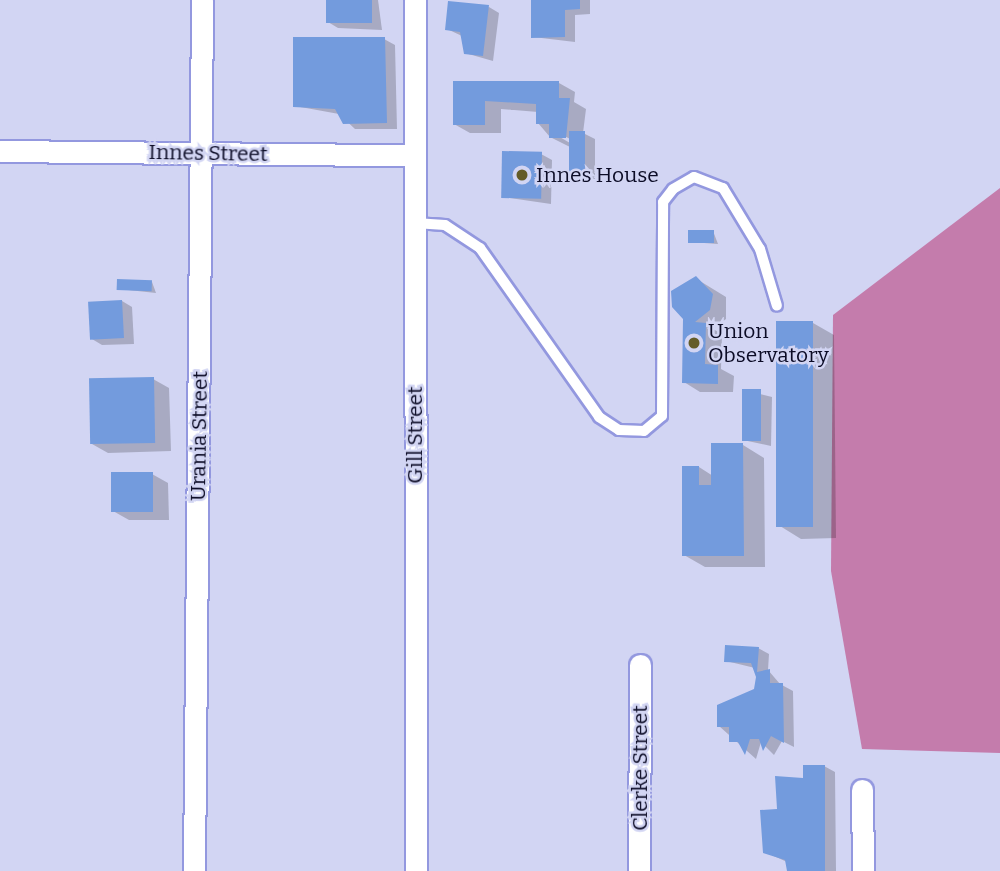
<!DOCTYPE html>
<html>
<head>
<meta charset="utf-8">
<style>
  body { margin:0 }
  #map { position:relative; width:1000px; height:871px; overflow:hidden; background:#d2d5f3; font-family:Bitter,serif }
  div>[style] { position:absolute }
  [style*='--x'] { left:calc(var(--x)*1px); top:calc(var(--y)*1px); width:calc(var(--w)*1px); rotate:calc(var(--a)*1deg) }
  .forest>* { inset:0; background:#c47cac }
  .shadow>* { inset:0; background:#0003 }
  .building>* { inset:0; background:#739bdd; transform-origin:0 0 }
  .roads { filter:drop-shadow(2px 0 #9398df) drop-shadow(-2px 0 #9398df) drop-shadow(0 2px #9398df) drop-shadow(0 -2px #9398df) }
  .service>* { height:10px; margin:-5px; padding:0 5px; transform-origin:5px; border-radius:5px; background:#fff }
  .minor>* { height:21px; margin:-10.5px; padding:0 10.5px; transform-origin:10.5px; border-radius:10.5px; background:#fff }
  .dots>* { width:19px; height:19px; translate:-50% -50%; box-sizing:border-box; border:4px solid #d2d5f3; border-radius:50% }
  span { translate:-50% -50%; white-space:nowrap; text-align:center; line-height:1.15; -webkit-text-stroke:5px #d2d5f3; paint-order:stroke }
  .street-label { font-size:21px; color:#0c0c26 }
  .poi-label { font-size:21px; color:#0c0c26 }
  .left { translate:0 -50%; text-align:left }
</style>
</head>
<body>
<div id="map">
  <div class="forest">
    <i style="clip-path:polygon(1000px 188px,1000px 753px,862px 749px,831px 571px,833px 315px)"></i>
  </div>
  <div class="shadow">
    <i style="clip-path:polygon(328px 0,378px 0,382px 30px,338px 28px,328px 22px)"></i>
    <i style="clip-path:polygon(533px 0,590px 0,590px 14px,575px 15px,575px 42px,533px 37px)"></i>
    <i style="clip-path:polygon(489px 7px,499px 13px,493px 61px,465px 53px,462px 36px,447px 29px)"></i>
    <i style="clip-path:polygon(384px 39px,395px 45px,397px 129px,355px 129px,339px 114px,295px 106px)"></i>
    <i style="clip-path:polygon(evenodd,454px 82px,559px 83px,575px 92px,574px 102px,586px 109px,583px 133px,595px 139px,595px 179px,570px 173px,570px 147px,550px 137px,538px 123px,538px 112px,501px 109px,501px 133px,470px 133px,454px 124px,454px 82px,559px 133px,570px 139px,570px 143px,558px 136px,559px 133px)"></i>
    <i style="clip-path:polygon(541px 154px,552px 160px,551px 204px,503px 197px)"></i>
    <i style="clip-path:polygon(713px 231px,718px 244px,690px 242px)"></i>
    <i style="clip-path:polygon(695px 278px,726px 297px,726px 319px,713px 329px,722px 334px,721px 369px,734px 376px,733px 392px,700px 392px,684px 382px,685px 319px,673px 292px)"></i>
    <i style="clip-path:polygon(152px 282px,156px 293px,119px 289px)"></i>
    <i style="clip-path:polygon(122px 301px,132px 307px,134px 344px,102px 345px,92px 339px)"></i>
    <i style="clip-path:polygon(813px 323px,834px 335px,836px 538px,801px 539px,780px 526px)"></i>
    <i style="clip-path:polygon(153px 379px,169px 388px,171px 451px,108px 453px,92px 444px)"></i>
    <i style="clip-path:polygon(744px 390px,772px 397px,771px 446px,743px 440px)"></i>
    <i style="clip-path:polygon(743px 445px,764px 458px,765px 567px,705px 567px,684px 555px,699px 467px,713px 476px)"></i>
    <i style="clip-path:polygon(152px 474px,168px 483px,169px 520px,129px 520px,113px 511px)"></i>
    <i style="clip-path:polygon(758px 648px,769px 654px,768px 670px,780px 684px,793px 691px,794px 747px,782px 741px,774px 755px,761px 742px,756px 759px,719px 726px,756px 690px,758px 677px,755px 668px,726px 661px)"></i>
    <i style="clip-path:polygon(824px 766px,835px 772px,836px 871px,788px 871px,787px 862px,765px 852px,779px 811px)"></i>
  </div>
  <div class="building">
    <i style="left:326px;top:0;width:46px;height:23px"></i>
    <i style="clip-path:polygon(531px 0,580px 0,580px 9px,565px 10px,565px 37px,531px 38px)"></i>
    <i style="clip-path:polygon(448px 1px,489px 5px,483px 56px,464px 54px,460px 32px,445px 30px)"></i>
    <i style="clip-path:polygon(293px 37px,385px 37px,387px 123px,343px 124px,335px 109px,293px 107px)"></i>
    <i style="clip-path:polygon(453px 81px,559px 81px,559px 98px,570px 98px,566px 138px,549px 138px,549px 124px,536px 124px,536px 104px,485px 101px,485px 125px,453px 125px)"></i>
    <i style="left:569px;top:131px;width:16px;height:43px"></i>
    <i style="left:502px;top:151px;width:40px;height:47px;rotate:1deg"></i>
    <i style="left:688px;top:230px;width:26px;height:13px"></i>
    <i style="clip-path:polygon(696px 276px,713px 294px,710px 310px,695px 322px,706px 323px,705px 364px,718px 365px,718px 384px,682px 383px,683px 319px,672px 307px,671px 291px)"></i>
    <i style="left:117px;top:279px;width:35px;height:11px;rotate:2deg"></i>
    <i style="left:122px;top:300px;width:38px;height:34px;rotate:87deg"></i>
    <i style="left:776px;top:321px;width:37px;height:206px"></i>
    <i style="left:154px;top:377px;width:66px;height:65px;rotate:89deg"></i>
    <i style="left:742px;top:389px;width:19px;height:52px"></i>
    <i style="clip-path:polygon(711px 443px,743px 443px,744px 556px,682px 556px,682px 466px,699px 466px,699px 485px,711px 485px)"></i>
    <i style="left:153px;top:472px;width:40px;height:42px;rotate:90deg"></i>
    <i style="clip-path:polygon(725px 645px,759px 647px,757px 672px,770px 669px,770px 683px,783px 683px,784px 743px,771px 736px,763px 751px,759px 739px,750px 739px,745px 755px,738px 742px,729px 742px,729px 727px,717px 727px,717px 705px,754px 689px,756px 677px,751px 663px,724px 662px)"></i>
    <i style="clip-path:polygon(803px 765px,825px 765px,825px 871px,787px 871px,785px 860px,763px 853px,760px 810px,777px 809px,775px 776px,803px 778px)"></i>
  </div>
  <div class="roads">
    <div class="service">
      <i style="--x:415;--y:223;--w:30;--a:4"></i>
      <i style="--x:445;--y:225;--w:42;--a:33.3"></i>
      <i style="--x:480;--y:248;--w:207;--a:54.8"></i>
      <i style="--x:599;--y:417;--w:24;--a:33"></i>
      <i style="--x:619;--y:430;--w:25;--a:2"></i>
      <i style="--x:644;--y:431;--w:23;--a:-40"></i>
      <i style="--x:662;--y:416;--w:214;--a:-89.7"></i>
      <i style="--x:663;--y:202;--w:16;--a:-52"></i>
      <i style="--x:673;--y:189;--w:24;--a:-30"></i>
      <i style="--x:694;--y:177;--w:31;--a:21"></i>
      <i style="--x:723;--y:188;--w:71;--a:58.8"></i>
      <i style="--x:760;--y:249;--w:59;--a:73.4"></i>
    </div>
    <div class="minor">
      <i style="--x:415;--y:0;--w:871;--a:89.93"></i>
      <i style="--x:0;--y:151;--w:415;--a:0.6"></i>
      <i style="--x:862;--y:790;--w:81;--a:89.3"></i>
      <i style="--x:194;--y:871;--w:871;--a:-89.47"></i>
      <i style="--x:639;--y:871;--w:206;--a:-89.7"></i>
    </div>
  </div>
  <div class="dots">
    <i style="left:522px;top:175px;background:#645c28"></i>
    <i style="left:694px;top:343px;background:#645c28"></i>
  </div>
  <div class="street-label">
    <span style="left:208px;top:153px;rotate:1deg">Innes Street</span>
    <span style="left:415px;top:435px;rotate:-90deg">Gill Street</span>
    <span style="left:199px;top:436px;rotate:-89deg">Urania Street</span>
    <span style="left:640px;top:768px;rotate:-90deg">Clerke Street</span>
  </div>
  <div class="poi-label">
    <span class="left" style="left:536px;top:175px">Innes House</span>
    <span class="left" style="left:708px;top:343px">Union<br>Observatory</span>
  </div>
</div>
</body>
</html>
